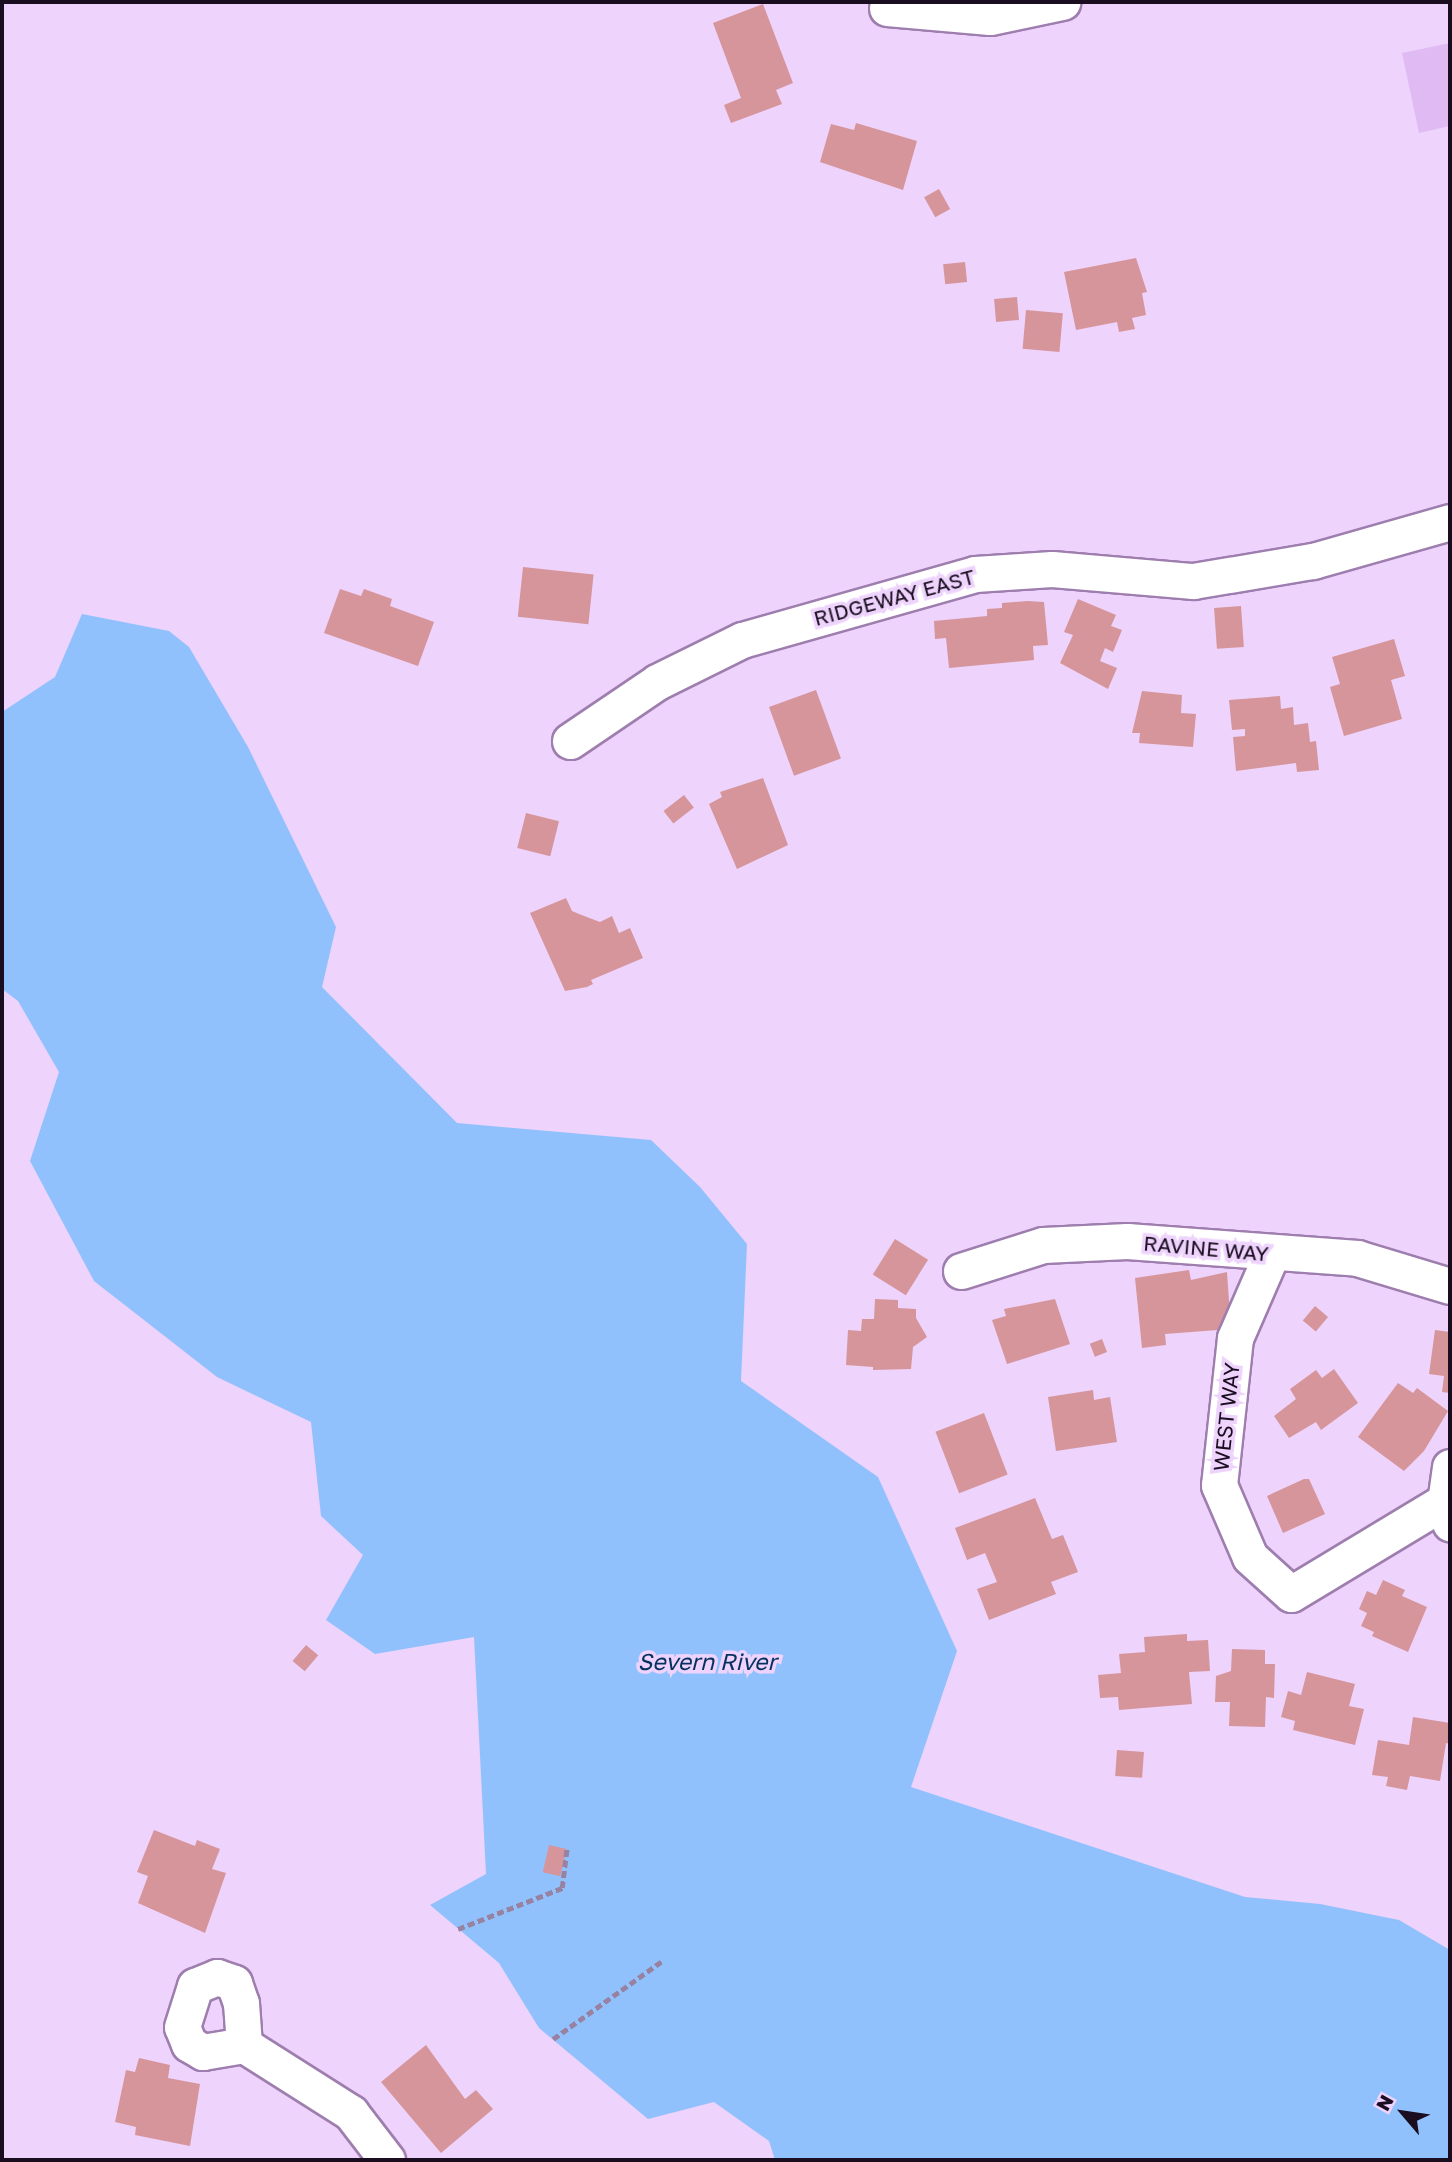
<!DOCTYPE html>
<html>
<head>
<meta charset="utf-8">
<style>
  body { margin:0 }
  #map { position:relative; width:1452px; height:2162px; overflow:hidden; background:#eed3fc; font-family:"Golos Text",sans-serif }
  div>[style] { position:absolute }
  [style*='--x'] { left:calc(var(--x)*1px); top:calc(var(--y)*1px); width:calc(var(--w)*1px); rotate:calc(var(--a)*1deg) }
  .green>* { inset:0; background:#e0bbf3 }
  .water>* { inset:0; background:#90c1fd }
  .building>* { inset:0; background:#d6959a; transform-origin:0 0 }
  .path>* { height:4.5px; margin-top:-2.25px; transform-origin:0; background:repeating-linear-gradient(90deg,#9782a2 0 7px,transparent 0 10.5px) }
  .roads { filter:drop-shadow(2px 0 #9e7eae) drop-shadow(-2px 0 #9e7eae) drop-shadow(0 2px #9e7eae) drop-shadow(0 -2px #9e7eae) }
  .minor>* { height:35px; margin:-17.5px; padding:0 17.5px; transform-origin:17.5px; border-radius:17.5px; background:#fff }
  span { translate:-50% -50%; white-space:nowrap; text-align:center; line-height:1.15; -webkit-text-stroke:7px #eed3fc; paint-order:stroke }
  .street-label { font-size:21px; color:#190d1f }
  .water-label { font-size:23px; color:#06315f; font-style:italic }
  .frame { position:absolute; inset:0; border:4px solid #190d1f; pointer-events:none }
  .north { position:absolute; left:1368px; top:2078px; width:70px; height:70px; -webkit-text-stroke:5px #eed3fc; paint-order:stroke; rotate:299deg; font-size:19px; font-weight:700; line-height:28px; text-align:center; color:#190d1f }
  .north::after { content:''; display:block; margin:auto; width:24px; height:32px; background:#190d1f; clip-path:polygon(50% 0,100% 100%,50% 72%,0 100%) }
</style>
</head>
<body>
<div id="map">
  <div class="green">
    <i style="clip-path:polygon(1450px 43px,1450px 126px,1419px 133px,1402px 53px)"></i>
  </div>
  <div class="water">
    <i style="clip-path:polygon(82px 614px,169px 631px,189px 647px,248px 747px,336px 927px,322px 987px,457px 1123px,651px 1140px,700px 1187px,747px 1244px,741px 1381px,878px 1477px,957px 1651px,911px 1787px,1245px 1897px,1320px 1904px,1399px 1920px,1450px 1950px,1450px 2160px,775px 2160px,769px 2141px,714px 2102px,648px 2119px,539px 2028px,499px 1963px,430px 1905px,486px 1874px,474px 1637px,375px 1654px,326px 1620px,363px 1555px,321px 1516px,311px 1422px,217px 1377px,94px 1281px,30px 1161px,59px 1072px,18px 1001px,2px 989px,2px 712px,55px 677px)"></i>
  </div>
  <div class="building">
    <i style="clip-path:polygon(763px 4px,793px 83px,776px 90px,782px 104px,731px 123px,724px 105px,741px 98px,713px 23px)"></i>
    <i style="clip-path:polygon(856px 123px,917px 141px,903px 190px,820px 162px,831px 124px,854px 130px)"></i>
    <i style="left:939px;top:189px;width:23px;height:17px;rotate:61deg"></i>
    <i style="clip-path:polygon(1136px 258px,1147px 292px,1142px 293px,1146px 315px,1132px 318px,1135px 329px,1119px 332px,1117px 322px,1076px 330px,1064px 272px)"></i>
    <i style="left:965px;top:262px;width:20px;height:22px;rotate:84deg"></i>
    <i style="left:1017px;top:297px;width:23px;height:23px;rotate:85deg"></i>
    <i style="left:1026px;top:310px;width:37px;height:39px;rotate:5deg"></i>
    <i style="left:523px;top:567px;width:71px;height:50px;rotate:6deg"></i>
    <i style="clip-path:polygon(340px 589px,361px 596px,364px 589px,392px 599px,390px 606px,434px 622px,418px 666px,324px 633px)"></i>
    <i style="clip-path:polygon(1078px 599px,1116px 615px,1111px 626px,1122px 630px,1113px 652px,1105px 648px,1100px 661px,1117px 668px,1108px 689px,1060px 663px,1073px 635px,1064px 632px)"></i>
    <i style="clip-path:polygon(1027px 601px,1044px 602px,1048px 645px,1033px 646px,1034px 660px,949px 668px,946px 638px,935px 639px,934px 621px,987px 616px,987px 609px,1002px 608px,1002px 603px)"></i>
    <i style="left:1241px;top:606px;width:41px;height:27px;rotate:86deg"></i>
    <i style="clip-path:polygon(1394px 639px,1405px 676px,1391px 680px,1402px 719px,1344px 736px,1330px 687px,1340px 684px,1332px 657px)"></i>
    <i style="left:816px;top:690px;width:73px;height:50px;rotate:70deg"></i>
    <i style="clip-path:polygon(1142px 691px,1182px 695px,1181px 713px,1196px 714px,1193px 747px,1139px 743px,1140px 733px,1132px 733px)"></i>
    <i style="clip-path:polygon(1280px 696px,1281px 709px,1293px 707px,1294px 725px,1308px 723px,1310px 742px,1316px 741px,1319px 770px,1297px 772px,1296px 763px,1236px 771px,1233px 737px,1245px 736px,1245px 729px,1232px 730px,1229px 700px)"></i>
    <i style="clip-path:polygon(763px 778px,788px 845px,737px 869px,709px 804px,722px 797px,720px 792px)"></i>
    <i style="left:684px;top:795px;width:16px;height:26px;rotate:52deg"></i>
    <i style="left:526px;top:813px;width:34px;height:36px;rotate:14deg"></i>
    <i style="clip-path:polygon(566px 898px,572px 911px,579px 914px,600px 922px,612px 916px,619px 933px,630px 928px,643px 958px,591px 980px,593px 984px,587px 987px,565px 991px,530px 913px)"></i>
    <i style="left:895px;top:1239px;width:39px;height:42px;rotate:32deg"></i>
    <i style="clip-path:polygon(1189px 1270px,1191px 1280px,1227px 1272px,1231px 1329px,1165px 1334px,1166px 1345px,1142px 1348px,1135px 1278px)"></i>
    <i style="clip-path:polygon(875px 1299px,898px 1300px,898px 1308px,916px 1309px,916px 1318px,927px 1337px,913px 1347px,911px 1369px,873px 1370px,873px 1367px,846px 1365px,848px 1330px,861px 1331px,862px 1319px,874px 1319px)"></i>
    <i style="clip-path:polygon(1055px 1299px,1070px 1344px,1007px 1364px,992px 1320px,1006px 1316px,1004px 1309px)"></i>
    <i style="left:1315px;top:1306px;width:17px;height:19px;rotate:40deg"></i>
    <i style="clip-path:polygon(1435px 1330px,1450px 1332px,1450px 1393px,1442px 1392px,1444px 1376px,1429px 1374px)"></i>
    <i style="left:1102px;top:1339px;width:14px;height:13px;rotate:69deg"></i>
    <i style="clip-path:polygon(1334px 1369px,1358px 1403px,1321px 1430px,1316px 1422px,1289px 1438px,1274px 1416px,1296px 1399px,1290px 1389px,1316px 1370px,1322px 1378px)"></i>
    <i style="clip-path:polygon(1398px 1383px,1413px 1393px,1417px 1388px,1448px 1411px,1424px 1451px,1404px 1471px,1358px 1437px)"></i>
    <i style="clip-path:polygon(1093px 1390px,1094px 1400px,1110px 1397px,1117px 1442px,1056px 1451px,1048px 1397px)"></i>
    <i style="left:984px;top:1413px;width:66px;height:52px;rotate:69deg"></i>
    <i style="clip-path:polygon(1304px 1479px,1309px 1479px,1325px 1514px,1283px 1533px,1267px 1496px)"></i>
    <i style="clip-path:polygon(1035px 1498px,1052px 1539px,1063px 1535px,1078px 1572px,1051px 1582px,1056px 1594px,989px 1620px,977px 1589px,997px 1582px,985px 1553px,967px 1560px,955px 1528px)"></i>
    <i style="clip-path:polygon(1383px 1580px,1405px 1590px,1402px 1596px,1427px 1607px,1408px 1652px,1372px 1636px,1374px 1632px,1361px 1626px,1367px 1613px,1359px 1609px,1367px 1591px,1376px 1595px)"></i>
    <i style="clip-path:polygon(1187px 1634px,1187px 1641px,1208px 1640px,1210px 1671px,1189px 1672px,1192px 1704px,1119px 1710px,1118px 1697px,1100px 1698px,1098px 1675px,1121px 1673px,1119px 1654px,1145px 1652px,1144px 1637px)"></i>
    <i style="left:306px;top:1645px;width:16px;height:21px;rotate:40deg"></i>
    <i style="clip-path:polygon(1232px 1649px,1265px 1650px,1265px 1664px,1275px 1664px,1274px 1698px,1266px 1697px,1265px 1727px,1229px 1726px,1230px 1702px,1215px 1702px,1216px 1676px,1231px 1671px)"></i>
    <i style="clip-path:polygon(1307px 1672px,1355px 1684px,1349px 1706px,1364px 1709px,1355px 1745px,1293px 1730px,1295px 1721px,1281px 1717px,1288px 1691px,1301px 1695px)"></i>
    <i style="clip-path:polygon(1413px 1717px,1450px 1723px,1450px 1744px,1446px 1743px,1440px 1781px,1410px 1776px,1407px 1790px,1386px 1786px,1388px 1777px,1372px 1775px,1378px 1740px,1409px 1745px)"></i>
    <i style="left:1117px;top:1750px;width:27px;height:26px;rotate:4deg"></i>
    <i style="clip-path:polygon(154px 1830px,195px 1846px,197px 1840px,220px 1849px,212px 1869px,226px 1873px,205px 1933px,138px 1903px,148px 1876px,137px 1872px)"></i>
    <i style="left:549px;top:1845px;width:18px;height:28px;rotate:13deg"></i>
    <i style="clip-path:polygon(426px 2045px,465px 2099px,476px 2090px,493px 2109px,441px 2153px,381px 2082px)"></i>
    <i style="clip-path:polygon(139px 2058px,170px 2065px,168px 2078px,200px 2084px,190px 2146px,135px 2135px,136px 2127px,115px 2122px,126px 2070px,135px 2072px)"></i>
  </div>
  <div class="path">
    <i style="--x:458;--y:1929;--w:112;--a:-21.5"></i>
    <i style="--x:562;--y:1888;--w:39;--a:-83"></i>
    <i style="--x:553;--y:2039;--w:134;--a:-35.6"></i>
  </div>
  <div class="roads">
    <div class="minor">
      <i style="--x:887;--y:8;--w:103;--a:5"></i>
      <i style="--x:990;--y:17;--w:74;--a:-11.8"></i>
      <i style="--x:570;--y:741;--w:105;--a:-34.1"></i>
      <i style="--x:657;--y:682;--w:95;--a:-26.3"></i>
      <i style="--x:742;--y:640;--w:242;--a:-15.8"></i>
      <i style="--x:975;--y:574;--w:77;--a:-3.7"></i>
      <i style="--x:1052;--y:569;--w:142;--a:4.9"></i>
      <i style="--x:1193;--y:581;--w:122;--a:-9.5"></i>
      <i style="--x:1313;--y:561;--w:142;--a:-15.9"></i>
      <i style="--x:1272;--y:1253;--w:93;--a:113.5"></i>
      <i style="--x:1235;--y:1338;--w:148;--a:96.2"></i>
      <i style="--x:1219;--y:1485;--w:78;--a:66.7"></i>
      <i style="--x:1250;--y:1557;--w:55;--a:42.1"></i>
      <i style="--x:1291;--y:1594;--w:180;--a:-31.1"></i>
      <i style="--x:961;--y:1271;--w:86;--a:-17.6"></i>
      <i style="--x:1043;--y:1245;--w:84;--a:-2.7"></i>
      <i style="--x:1127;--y:1241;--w:231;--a:4.2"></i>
      <i style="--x:1357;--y:1258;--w:97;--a:16.8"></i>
      <i style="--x:1450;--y:1467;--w:34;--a:98"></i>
      <i style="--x:1445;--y:1501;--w:23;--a:77"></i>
      <i style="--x:217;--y:1977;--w:18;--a:19"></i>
      <i style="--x:234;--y:1983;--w:21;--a:71"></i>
      <i style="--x:241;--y:2003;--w:42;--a:85.9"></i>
      <i style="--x:244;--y:2045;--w:42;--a:170.3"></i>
      <i style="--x:203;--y:2052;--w:16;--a:-150"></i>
      <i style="--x:189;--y:2044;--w:18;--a:-112"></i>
      <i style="--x:182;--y:2027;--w:43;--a:-72.4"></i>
      <i style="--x:195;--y:1986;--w:24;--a:-22"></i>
      <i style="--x:244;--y:2045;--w:127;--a:32.4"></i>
      <i style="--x:351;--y:2113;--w:59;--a:52.5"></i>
    </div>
  </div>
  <div class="street-label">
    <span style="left:894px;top:597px;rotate:-15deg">RIDGEWAY EAST</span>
    <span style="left:1206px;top:1248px;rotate:5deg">RAVINE WAY</span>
    <span style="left:1226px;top:1417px;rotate:-84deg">WEST WAY</span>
  </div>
  <div class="water-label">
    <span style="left:707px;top:1661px">Severn River</span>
  </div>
  <div class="frame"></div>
  <div class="north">N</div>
</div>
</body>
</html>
